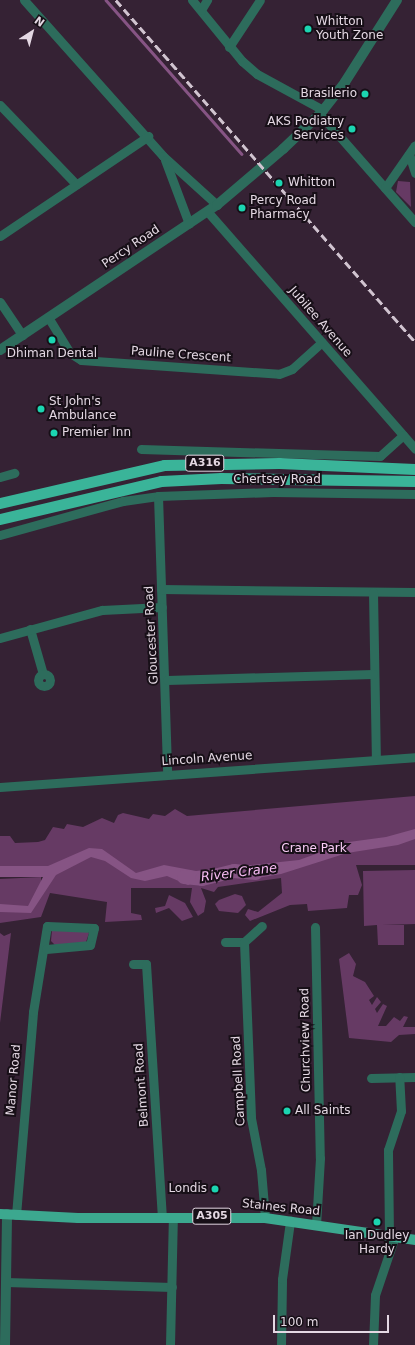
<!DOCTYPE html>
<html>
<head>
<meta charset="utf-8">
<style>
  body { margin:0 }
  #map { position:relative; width:415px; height:1345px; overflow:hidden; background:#352234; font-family:"DejaVu Sans",sans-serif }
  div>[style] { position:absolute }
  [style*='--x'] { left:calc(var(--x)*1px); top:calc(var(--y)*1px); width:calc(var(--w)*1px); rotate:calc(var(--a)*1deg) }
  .green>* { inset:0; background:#663a64 }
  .water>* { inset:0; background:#865484 }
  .stream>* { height:2.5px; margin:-1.25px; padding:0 1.25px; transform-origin:1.25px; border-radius:1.25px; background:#865484 }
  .river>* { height:14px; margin:-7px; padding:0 7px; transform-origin:7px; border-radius:7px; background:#865484 }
  .minor>* { height:9px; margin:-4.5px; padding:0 4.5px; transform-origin:4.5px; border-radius:4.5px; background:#2d6c5c }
  .minor>.ring { margin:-4.5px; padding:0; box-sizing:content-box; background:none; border:9px solid #2d6c5c; border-radius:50% }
  .tertiary>* { height:10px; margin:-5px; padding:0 5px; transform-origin:5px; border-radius:5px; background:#2d6c5c }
  .primary>* { height:10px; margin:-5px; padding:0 5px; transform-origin:5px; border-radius:5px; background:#3ca88f }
  .trunk>* { height:11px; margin:-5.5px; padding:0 5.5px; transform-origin:5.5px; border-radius:5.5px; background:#3ab499 }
  .rail>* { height:2.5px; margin-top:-1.25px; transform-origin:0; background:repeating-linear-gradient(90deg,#d1c4d0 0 8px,transparent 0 12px) }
  .dots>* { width:11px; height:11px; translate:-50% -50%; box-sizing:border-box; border:2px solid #170f17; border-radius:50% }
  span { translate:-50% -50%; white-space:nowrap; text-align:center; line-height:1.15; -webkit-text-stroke:4px #170f17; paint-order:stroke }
  .shield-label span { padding:1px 3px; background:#170f17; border:1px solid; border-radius:3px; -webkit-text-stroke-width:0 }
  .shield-label { font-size:11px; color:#e4d8e3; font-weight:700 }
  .poi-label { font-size:12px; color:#e4d8e3 }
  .left { translate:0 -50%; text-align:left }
  .right { translate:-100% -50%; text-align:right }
  .street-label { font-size:12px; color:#e4d8e3 }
  .park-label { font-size:12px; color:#facdf7 }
  .water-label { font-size:13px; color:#f9bdf5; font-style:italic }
  .north { position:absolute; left:12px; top:12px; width:40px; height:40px; -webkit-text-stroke:3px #170f17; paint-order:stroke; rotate:36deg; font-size:11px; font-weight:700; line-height:16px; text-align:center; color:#e4d8e3 }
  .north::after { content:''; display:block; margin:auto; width:14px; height:18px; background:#e4d8e3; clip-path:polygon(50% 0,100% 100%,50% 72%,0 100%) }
  .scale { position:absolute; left:273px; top:1315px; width:116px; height:18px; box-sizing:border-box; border:2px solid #e4d8e3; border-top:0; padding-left:5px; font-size:12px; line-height:14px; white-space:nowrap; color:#e4d8e3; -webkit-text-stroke:3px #170f17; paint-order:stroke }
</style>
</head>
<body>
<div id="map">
  <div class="green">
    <i style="clip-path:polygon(398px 181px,410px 182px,411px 207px,396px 192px)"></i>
    <i style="clip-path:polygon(415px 796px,415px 865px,356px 865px,362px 885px,358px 895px,349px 895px,347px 908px,308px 911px,307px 904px,290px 905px,250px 921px,245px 915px,248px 909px,258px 912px,282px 893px,281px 878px,218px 887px,214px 892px,201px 888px,206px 901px,204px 912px,198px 916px,190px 902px,192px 888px,131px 888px,131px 913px,141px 915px,142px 920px,105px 922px,107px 902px,50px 893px,41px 917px,0 923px,0 879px,41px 877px,41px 889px,59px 868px,21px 866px,16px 876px,0 876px,0 836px,10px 836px,15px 843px,38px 842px,45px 840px,53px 827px,64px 829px,67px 824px,83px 827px,102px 818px,114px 823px,118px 815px,123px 813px,149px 819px,153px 814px,165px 816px,175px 809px,187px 816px)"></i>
    <i style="clip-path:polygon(415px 870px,415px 924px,382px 925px,404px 925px,404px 945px,378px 945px,377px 925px,364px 926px,363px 871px)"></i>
    <i style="clip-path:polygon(235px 894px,242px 896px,246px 905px,238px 913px,219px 911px,215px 904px,219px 900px)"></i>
    <i style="clip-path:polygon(169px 895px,185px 903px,193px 917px,182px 921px,169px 908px,156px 913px,155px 908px,165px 906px)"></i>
    <i style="clip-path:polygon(52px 930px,86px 930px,89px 933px,86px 942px,55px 945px,51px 941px)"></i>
    <i style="clip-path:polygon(0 933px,4px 936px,11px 933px,0 1023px)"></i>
    <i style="clip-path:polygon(349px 953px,356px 964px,353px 976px,365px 982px,374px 996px,369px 1000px,372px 1005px,377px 997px,381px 1002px,375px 1009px,377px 1013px,383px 1004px,387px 1006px,378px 1026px,386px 1026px,394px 1017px,400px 1021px,404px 1016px,408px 1017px,403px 1027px,415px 1027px,415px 1034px,399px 1035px,391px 1042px,349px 1038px,339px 959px)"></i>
  </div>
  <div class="water">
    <i style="clip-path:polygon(415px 829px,415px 839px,398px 845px,347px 853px,281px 874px,257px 878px,245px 877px,236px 871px,216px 873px,188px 885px,167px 876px,145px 881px,131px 878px,105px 861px,91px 857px,56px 875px,31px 913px,0 912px,0 904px,28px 906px,43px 877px,0 877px,0 866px,48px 866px,89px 848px,102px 849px,136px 873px,164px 865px,196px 871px,299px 860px,349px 842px,386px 837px)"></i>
  </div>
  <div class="stream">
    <i style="--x:106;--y:0;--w:205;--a:48.6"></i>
  </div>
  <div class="river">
    <i style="--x:184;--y:877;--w:18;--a:6"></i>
    <i style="--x:202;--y:879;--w:33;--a:-14"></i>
    <i style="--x:234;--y:871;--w:22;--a:5"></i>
  </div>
  <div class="minor">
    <i style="--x:24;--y:0;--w:209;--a:48.3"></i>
    <i style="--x:163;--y:156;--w:73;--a:42.2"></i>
    <i style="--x:192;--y:0;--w:79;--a:50.7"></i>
    <i style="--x:242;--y:61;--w:20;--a:41"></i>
    <i style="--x:257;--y:74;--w:75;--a:28.6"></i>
    <i style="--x:201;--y:10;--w:12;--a:-59"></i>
    <i style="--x:229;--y:47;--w:56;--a:-56.6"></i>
    <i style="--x:0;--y:105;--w:110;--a:46.1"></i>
    <i style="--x:320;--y:114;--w:144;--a:48.7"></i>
    <i style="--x:409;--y:154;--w:20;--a:72"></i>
    <i style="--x:165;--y:160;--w:68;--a:69.4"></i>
    <i style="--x:385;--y:188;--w:52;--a:-55.1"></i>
    <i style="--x:207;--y:211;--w:316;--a:48.8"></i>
    <i style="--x:0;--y:236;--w:179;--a:-34"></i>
    <i style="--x:0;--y:302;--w:40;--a:56"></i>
    <i style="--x:48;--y:317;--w:42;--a:58.6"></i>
    <i style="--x:70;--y:353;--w:13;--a:32"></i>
    <i style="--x:81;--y:360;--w:198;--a:4"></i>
    <i style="--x:279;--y:374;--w:14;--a:-21"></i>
    <i style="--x:292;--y:369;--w:40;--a:-42"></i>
    <i style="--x:141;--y:449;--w:239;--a:1.7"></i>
    <i style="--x:380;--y:456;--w:31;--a:-42"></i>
    <i style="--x:0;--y:477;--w:15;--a:-16"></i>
    <i style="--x:158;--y:496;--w:278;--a:88.1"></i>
    <i style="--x:0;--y:535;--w:128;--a:-15.5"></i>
    <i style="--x:123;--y:501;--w:35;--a:-8"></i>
    <i style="--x:158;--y:496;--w:115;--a:-2"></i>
    <i style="--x:273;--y:492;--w:142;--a:0.8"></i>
    <i style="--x:161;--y:589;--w:254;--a:0.7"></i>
    <i style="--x:373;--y:592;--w:167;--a:89"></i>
    <i style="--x:30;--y:629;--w:47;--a:73.9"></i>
    <i style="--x:0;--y:638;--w:106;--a:-15.4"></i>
    <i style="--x:102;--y:610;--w:60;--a:-2.9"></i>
    <i class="ring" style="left:38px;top:674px;width:3px;height:3px"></i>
    <i style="--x:167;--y:680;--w:206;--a:-1.7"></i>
    <i style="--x:0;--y:787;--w:416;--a:-4.1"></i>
    <i style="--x:315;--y:927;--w:231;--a:88.8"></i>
    <i style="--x:320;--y:1158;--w:67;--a:93.4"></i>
    <i style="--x:225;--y:942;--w:19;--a:0"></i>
    <i style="--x:244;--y:942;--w:24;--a:-42"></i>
    <i style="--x:244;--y:942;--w:176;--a:87.7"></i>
    <i style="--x:251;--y:1118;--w:53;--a:79.1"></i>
    <i style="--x:261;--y:1170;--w:48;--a:85.2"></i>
    <i style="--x:133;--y:964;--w:13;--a:0"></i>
    <i style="--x:146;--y:964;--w:254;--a:86.4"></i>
    <i style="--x:371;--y:1078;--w:44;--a:-1.3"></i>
    <i style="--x:16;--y:1215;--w:204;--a:-85.2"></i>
    <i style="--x:33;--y:1012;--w:87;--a:-80.8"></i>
    <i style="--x:47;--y:926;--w:47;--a:2.4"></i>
    <i style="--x:94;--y:928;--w:17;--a:103"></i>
    <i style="--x:90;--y:945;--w:44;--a:174.8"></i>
    <i style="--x:389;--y:1235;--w:85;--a:-90.7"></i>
    <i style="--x:388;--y:1150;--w:41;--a:-71.6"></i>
    <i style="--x:401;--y:1111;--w:34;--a:-93"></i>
    <i style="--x:6;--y:1282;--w:166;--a:1.7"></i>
    <i style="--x:170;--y:1345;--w:128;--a:-88.7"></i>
    <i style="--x:281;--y:1345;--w:66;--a:-89.1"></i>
    <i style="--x:282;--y:1279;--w:59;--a:-82.1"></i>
    <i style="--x:373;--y:1345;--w:50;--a:-87.7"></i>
    <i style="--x:375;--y:1295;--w:62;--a:-71.3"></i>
  </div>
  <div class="tertiary">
    <i style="--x:0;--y:350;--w:261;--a:-33.8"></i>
    <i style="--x:217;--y:205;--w:87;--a:-40.3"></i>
    <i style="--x:283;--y:149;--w:52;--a:-43.5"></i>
    <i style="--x:321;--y:113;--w:39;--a:-52"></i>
    <i style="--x:345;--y:82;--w:97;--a:-57.6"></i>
    <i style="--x:5;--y:1345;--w:131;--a:-89.1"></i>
  </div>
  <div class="primary">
    <i style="--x:0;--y:1214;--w:78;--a:2.9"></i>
    <i style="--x:78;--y:1218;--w:187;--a:0"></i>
    <i style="--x:265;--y:1218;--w:152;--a:8.3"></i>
  </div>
  <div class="trunk">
    <i style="--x:0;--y:503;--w:168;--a:-13"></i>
    <i style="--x:164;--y:465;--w:115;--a:-1"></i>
    <i style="--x:279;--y:463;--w:136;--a:2.5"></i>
    <i style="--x:0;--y:519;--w:165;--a:-13.3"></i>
    <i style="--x:161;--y:481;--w:60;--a:-2.9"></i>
    <i style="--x:221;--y:478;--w:194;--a:0.9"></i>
  </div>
  <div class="rail">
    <i style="--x:116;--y:0;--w:454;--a:48.8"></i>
  </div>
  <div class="dots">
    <i style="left:308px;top:29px;background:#1bd5b1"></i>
    <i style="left:365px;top:94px;background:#1bd5b1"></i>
    <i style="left:352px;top:129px;background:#1bd5b1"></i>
    <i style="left:279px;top:183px;background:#1bd5b1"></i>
    <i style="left:242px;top:208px;background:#1bd5b1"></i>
    <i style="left:52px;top:340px;background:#1bd5b1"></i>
    <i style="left:41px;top:409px;background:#1bd5b1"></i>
    <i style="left:54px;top:433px;background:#1bd5b1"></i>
    <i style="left:287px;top:1111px;background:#1bd5b1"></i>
    <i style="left:215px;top:1189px;background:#1bd5b1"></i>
    <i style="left:377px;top:1222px;background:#1bd5b1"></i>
  </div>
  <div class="shield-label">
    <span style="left:205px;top:463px">A316</span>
    <span style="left:212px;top:1216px">A305</span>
  </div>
  <div class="poi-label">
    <span class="left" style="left:316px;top:29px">Whitton<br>Youth Zone</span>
    <span class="right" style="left:357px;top:94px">Brasilerio</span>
    <span class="right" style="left:344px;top:129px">AKS Podiatry<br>Services</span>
    <span class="left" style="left:288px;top:183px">Whitton</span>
    <span class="left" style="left:250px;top:208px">Percy Road<br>Pharmacy</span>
    <span style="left:52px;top:354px">Dhiman Dental</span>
    <span class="left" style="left:49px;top:409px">St John's<br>Ambulance</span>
    <span class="left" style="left:62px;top:433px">Premier Inn</span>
    <span class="left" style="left:295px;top:1111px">All Saints</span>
    <span class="right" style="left:207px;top:1189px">Londis</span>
    <span style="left:377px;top:1243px">Ian Dudley<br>Hardy</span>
  </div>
  <div class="street-label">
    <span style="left:131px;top:247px;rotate:-34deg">Percy Road</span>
    <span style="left:320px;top:322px;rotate:49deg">Jubilee Avenue</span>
    <span style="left:181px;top:355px;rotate:4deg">Pauline Crescent</span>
    <span style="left:277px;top:480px">Chertsey Road</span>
    <span style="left:152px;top:635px;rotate:-93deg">Gloucester Road</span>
    <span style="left:207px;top:759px;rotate:-4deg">Lincoln Avenue</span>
    <span style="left:306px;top:1040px;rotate:-91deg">Churchview Road</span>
    <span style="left:14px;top:1080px;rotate:-85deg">Manor Road</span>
    <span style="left:239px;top:1081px;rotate:-93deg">Campbell Road</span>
    <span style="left:142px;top:1085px;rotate:-94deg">Belmont Road</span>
    <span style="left:281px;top:1208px;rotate:6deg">Staines Road</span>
  </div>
  <div class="park-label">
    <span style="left:314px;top:849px">Crane Park</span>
  </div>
  <div class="water-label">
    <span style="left:239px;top:873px;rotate:-7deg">River Crane</span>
  </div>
  <div class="north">N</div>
  <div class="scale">100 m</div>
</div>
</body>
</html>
